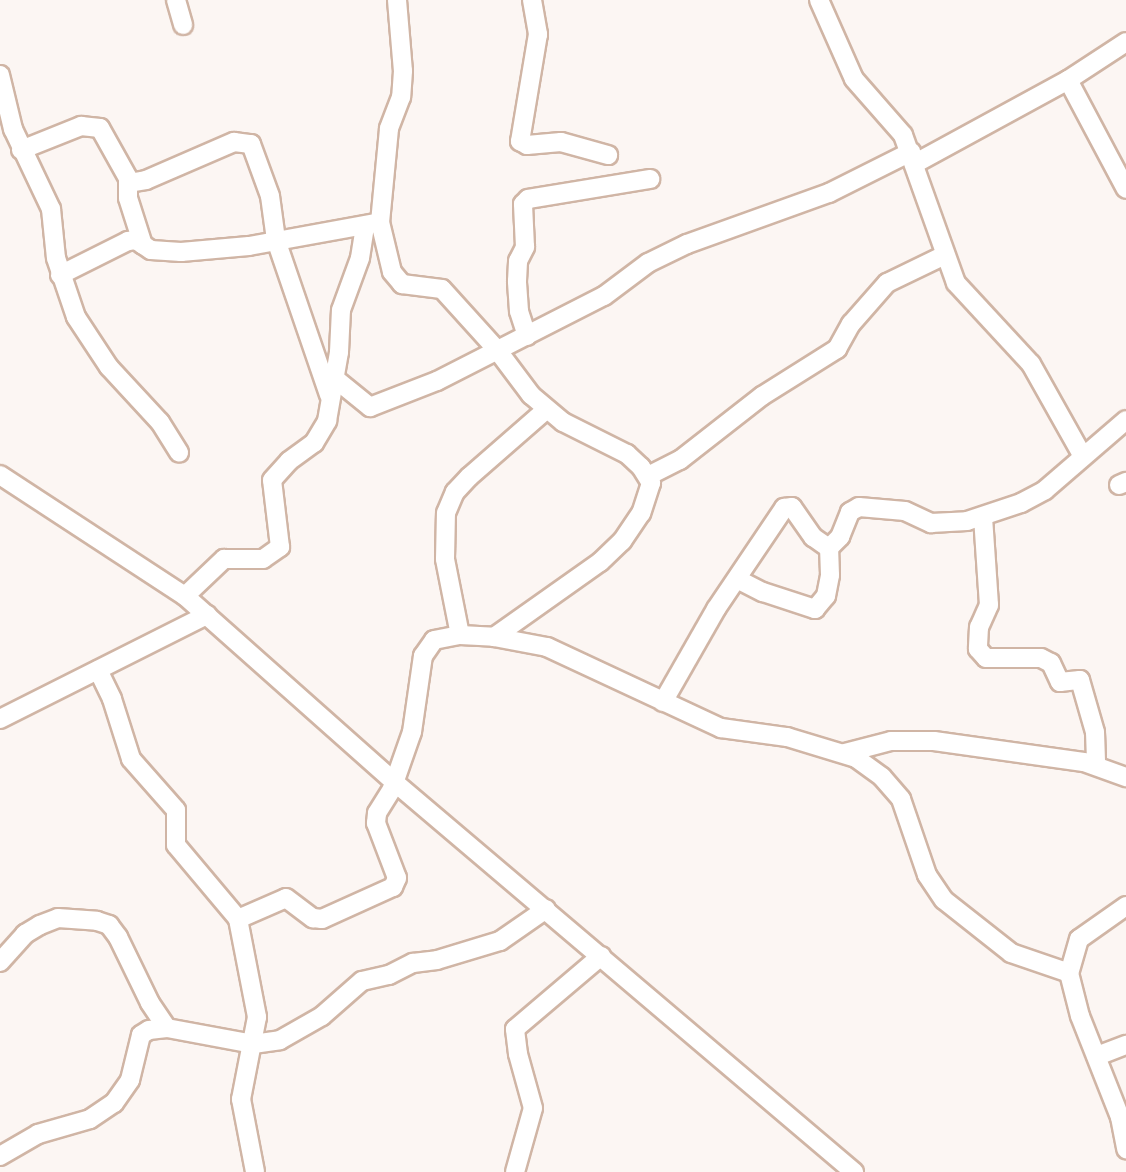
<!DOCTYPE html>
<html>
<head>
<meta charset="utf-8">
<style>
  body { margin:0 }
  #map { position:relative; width:1126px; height:1172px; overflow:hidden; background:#fcf6f3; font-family:Arial,sans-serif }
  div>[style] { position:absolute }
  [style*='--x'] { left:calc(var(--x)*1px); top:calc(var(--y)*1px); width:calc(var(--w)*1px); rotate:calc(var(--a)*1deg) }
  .roads { filter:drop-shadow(2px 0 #d0b5a5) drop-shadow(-2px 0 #d0b5a5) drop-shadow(0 2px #d0b5a5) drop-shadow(0 -2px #d0b5a5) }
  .minor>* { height:18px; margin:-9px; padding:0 9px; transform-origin:9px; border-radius:9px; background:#fff }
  span { translate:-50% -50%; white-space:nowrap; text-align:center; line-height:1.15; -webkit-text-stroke:6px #fff; paint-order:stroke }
</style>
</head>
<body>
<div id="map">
  <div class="roads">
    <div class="minor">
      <i style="--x:176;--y:0;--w:26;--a:74"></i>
      <i style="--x:397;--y:0;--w:71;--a:85.2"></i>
      <i style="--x:403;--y:71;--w:26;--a:94"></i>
      <i style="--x:401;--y:97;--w:34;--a:111"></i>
      <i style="--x:389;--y:129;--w:93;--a:95.5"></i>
      <i style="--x:380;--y:222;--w:51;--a:76.5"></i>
      <i style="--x:392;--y:272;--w:16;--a:50"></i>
      <i style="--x:402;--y:284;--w:40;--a:7.1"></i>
      <i style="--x:442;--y:289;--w:84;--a:47.9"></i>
      <i style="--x:498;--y:351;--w:55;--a:53.1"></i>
      <i style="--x:531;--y:395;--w:42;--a:40.2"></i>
      <i style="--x:563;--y:422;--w:72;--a:26.6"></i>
      <i style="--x:627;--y:454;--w:19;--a:43"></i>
      <i style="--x:641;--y:467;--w:19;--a:58"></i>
      <i style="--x:651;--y:483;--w:32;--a:108"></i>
      <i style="--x:641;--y:513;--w:34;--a:124"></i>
      <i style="--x:622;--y:541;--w:30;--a:136"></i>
      <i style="--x:600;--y:562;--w:130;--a:144.7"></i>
      <i style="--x:532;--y:0;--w:35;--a:80"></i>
      <i style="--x:538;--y:34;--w:109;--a:99.5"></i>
      <i style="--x:520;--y:141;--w:8;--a:30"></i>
      <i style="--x:527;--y:145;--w:34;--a:-5"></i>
      <i style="--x:561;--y:142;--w:49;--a:15.5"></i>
      <i style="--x:819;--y:0;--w:86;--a:66.1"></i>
      <i style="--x:854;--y:79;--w:74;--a:48.8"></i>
      <i style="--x:903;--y:135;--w:157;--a:70.3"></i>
      <i style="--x:956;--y:283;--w:110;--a:47.2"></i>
      <i style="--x:1031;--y:364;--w:104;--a:60.7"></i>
      <i style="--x:0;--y:75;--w:56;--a:76.5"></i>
      <i style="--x:13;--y:129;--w:89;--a:64.6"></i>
      <i style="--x:51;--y:209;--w:49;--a:84.2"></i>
      <i style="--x:56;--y:258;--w:62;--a:71.3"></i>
      <i style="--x:76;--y:317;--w:60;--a:56.6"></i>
      <i style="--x:109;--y:367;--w:75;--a:47.2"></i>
      <i style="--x:160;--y:422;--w:36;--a:58"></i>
      <i style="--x:1068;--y:80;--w:123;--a:62"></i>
      <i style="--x:21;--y:150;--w:65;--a:-21.8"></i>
      <i style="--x:81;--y:126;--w:19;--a:6"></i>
      <i style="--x:100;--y:128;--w:57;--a:60.8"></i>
      <i style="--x:128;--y:178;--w:20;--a:90"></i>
      <i style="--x:128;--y:198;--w:49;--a:72.3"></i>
      <i style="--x:914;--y:164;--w:175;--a:-28.6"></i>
      <i style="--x:1068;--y:80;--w:69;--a:-33.2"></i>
      <i style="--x:129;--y:183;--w:17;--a:-10"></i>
      <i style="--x:146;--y:180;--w:96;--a:-23.4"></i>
      <i style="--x:234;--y:142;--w:17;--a:7"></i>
      <i style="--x:251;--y:144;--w:55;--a:69.9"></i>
      <i style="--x:270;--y:196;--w:44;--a:82.2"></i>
      <i style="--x:276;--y:240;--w:164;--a:71.1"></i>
      <i style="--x:60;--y:275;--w:76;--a:-26.6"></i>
      <i style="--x:128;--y:241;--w:8;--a:-7"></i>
      <i style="--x:136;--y:240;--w:18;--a:34"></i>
      <i style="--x:151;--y:250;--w:30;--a:4"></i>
      <i style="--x:181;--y:252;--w:68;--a:-5"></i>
      <i style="--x:249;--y:246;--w:128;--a:-10.3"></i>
      <i style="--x:527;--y:336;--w:26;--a:-108"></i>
      <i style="--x:519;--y:311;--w:30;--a:-94"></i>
      <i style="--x:517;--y:281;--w:20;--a:-87"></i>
      <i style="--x:518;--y:261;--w:16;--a:-63"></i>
      <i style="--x:525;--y:247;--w:43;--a:-92.7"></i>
      <i style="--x:523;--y:204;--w:7;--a:-45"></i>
      <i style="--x:528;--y:199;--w:124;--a:-9.3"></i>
      <i style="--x:333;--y:377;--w:48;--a:39"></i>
      <i style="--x:370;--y:407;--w:72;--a:-21.2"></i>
      <i style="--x:437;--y:381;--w:187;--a:-27"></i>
      <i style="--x:604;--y:296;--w:55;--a:-36.9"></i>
      <i style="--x:648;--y:263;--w:43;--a:-26"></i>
      <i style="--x:687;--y:244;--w:151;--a:-19.8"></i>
      <i style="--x:829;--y:193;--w:92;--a:-26.6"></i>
      <i style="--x:0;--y:475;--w:221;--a:33.2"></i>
      <i style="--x:185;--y:596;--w:277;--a:41.6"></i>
      <i style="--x:392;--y:780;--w:606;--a:40.31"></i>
      <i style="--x:648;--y:476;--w:36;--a:-27"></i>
      <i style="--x:680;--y:460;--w:104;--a:-38"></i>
      <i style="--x:762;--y:396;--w:89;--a:-32.1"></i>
      <i style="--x:837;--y:349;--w:29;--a:-61"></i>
      <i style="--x:851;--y:324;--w:55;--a:-48.7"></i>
      <i style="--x:887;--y:283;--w:64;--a:-25.8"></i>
      <i style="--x:1119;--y:485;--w:8;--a:-23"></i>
      <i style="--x:983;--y:517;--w:88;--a:86.1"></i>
      <i style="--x:989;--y:605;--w:24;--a:114"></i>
      <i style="--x:979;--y:627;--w:22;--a:93"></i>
      <i style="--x:978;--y:649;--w:12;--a:48"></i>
      <i style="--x:986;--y:658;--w:55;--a:0"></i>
      <i style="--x:1041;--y:658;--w:11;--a:27"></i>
      <i style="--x:1051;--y:663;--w:21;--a:65"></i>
      <i style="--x:1060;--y:682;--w:20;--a:-6"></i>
      <i style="--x:1080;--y:680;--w:54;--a:73.9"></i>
      <i style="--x:1095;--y:732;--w:33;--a:88"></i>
      <i style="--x:829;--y:548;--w:16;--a:-45"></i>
      <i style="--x:840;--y:537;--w:27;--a:-68"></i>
      <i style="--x:850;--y:512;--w:10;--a:-29"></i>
      <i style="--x:859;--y:507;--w:46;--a:5"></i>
      <i style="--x:905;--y:511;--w:29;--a:25"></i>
      <i style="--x:931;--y:523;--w:36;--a:-3"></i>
      <i style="--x:967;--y:521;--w:57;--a:-18.4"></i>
      <i style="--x:1021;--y:503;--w:27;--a:-28"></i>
      <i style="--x:1045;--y:490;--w:107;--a:-40.8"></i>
      <i style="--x:737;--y:579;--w:29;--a:27"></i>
      <i style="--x:763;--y:592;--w:55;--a:18.1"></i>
      <i style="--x:815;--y:609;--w:17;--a:-50"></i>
      <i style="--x:826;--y:596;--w:21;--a:-79"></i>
      <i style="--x:830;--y:575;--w:27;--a:-92"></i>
      <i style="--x:185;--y:596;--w:54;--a:-43.5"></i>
      <i style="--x:224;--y:559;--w:39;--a:0"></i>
      <i style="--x:263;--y:559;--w:21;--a:-35"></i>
      <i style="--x:280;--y:547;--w:67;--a:-96.8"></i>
      <i style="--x:272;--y:480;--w:25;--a:-48"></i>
      <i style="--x:289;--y:461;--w:31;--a:-36"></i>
      <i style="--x:314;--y:443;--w:26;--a:-59"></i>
      <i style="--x:327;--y:421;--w:70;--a:-80.1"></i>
      <i style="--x:339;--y:352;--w:42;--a:-87.3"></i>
      <i style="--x:341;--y:310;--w:55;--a:-69.9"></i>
      <i style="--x:360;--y:258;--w:33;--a:-81"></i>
      <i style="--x:460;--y:635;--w:77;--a:-101.2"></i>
      <i style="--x:445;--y:559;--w:46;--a:-88.8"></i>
      <i style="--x:446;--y:513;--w:23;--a:-67"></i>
      <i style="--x:455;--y:492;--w:21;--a:-47"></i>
      <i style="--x:469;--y:477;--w:103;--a:-41.1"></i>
      <i style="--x:98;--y:670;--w:32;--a:64"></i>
      <i style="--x:112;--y:699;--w:63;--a:72.4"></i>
      <i style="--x:131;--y:759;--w:68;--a:48.6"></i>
      <i style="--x:176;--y:810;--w:35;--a:90"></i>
      <i style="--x:176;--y:845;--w:97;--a:50"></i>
      <i style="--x:238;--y:919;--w:100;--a:79"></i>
      <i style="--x:257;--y:1017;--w:84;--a:101"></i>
      <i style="--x:241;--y:1099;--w:74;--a:79.1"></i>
      <i style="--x:663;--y:702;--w:107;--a:-60.3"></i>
      <i style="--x:716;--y:609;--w:122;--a:-56"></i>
      <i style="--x:784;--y:508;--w:8;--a:-7"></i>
      <i style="--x:792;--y:507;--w:37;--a:55"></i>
      <i style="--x:813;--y:537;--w:19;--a:35"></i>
      <i style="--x:0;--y:719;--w:232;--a:-26.7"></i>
      <i style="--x:845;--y:753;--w:48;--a:-14.6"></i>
      <i style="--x:891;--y:741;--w:43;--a:0"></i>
      <i style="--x:934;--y:741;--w:151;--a:8"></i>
      <i style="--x:1084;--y:762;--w:45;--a:19.7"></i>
      <i style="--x:1126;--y:906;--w:57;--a:144.9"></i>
      <i style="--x:1079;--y:939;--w:35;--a:106"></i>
      <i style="--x:1069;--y:973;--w:44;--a:75.7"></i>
      <i style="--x:1080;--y:1016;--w:109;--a:68.4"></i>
      <i style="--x:1120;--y:1117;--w:33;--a:79"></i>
      <i style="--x:238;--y:919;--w:52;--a:-23.6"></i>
      <i style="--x:286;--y:898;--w:34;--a:37"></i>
      <i style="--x:313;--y:918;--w:9;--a:6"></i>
      <i style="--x:322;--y:919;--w:78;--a:-24.3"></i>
      <i style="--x:393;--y:887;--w:10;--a:-66"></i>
      <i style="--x:397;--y:878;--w:59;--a:-110.9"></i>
      <i style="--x:376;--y:823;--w:10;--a:-84"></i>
      <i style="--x:377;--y:813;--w:28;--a:-58"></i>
      <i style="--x:392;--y:789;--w:60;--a:-70.7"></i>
      <i style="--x:412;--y:732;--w:77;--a:-81.8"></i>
      <i style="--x:423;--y:656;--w:19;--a:-55"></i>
      <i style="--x:434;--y:640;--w:26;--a:-11"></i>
      <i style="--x:460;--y:635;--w:34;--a:3"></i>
      <i style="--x:494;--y:637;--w:54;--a:10.7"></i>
      <i style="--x:547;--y:647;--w:192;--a:25"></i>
      <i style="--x:721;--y:728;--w:67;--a:7.8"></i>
      <i style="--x:787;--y:737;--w:72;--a:16.9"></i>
      <i style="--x:856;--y:758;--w:32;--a:36"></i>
      <i style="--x:882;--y:777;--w:29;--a:49"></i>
      <i style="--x:901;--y:799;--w:80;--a:71.1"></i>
      <i style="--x:927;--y:875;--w:30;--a:56"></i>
      <i style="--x:944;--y:900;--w:85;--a:38.3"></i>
      <i style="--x:1011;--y:953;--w:61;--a:19"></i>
      <i style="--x:0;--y:962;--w:38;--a:-48"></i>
      <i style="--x:25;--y:934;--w:17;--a:-31"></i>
      <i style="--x:40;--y:925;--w:19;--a:-21"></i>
      <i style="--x:58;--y:918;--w:39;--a:4"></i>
      <i style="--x:97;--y:921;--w:13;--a:18"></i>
      <i style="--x:109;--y:925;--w:15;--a:53"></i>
      <i style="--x:118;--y:937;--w:73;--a:64.1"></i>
      <i style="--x:150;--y:1003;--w:30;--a:56"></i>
      <i style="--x:1097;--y:1056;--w:31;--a:-21"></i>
      <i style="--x:0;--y:1156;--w:44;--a:-30.1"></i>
      <i style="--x:38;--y:1134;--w:54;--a:-16.1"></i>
      <i style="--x:90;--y:1119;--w:29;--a:-34"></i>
      <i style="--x:114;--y:1103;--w:28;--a:-55"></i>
      <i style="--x:130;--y:1080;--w:46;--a:-76.3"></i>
      <i style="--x:141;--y:1035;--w:9;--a:-32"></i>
      <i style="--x:149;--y:1030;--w:18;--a:-6"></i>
      <i style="--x:167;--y:1028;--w:87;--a:10.5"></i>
      <i style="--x:253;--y:1044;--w:27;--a:-8"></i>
      <i style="--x:280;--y:1040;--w:48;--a:-29.7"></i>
      <i style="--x:322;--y:1016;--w:53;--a:-41.2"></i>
      <i style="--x:362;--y:981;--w:28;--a:-13"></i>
      <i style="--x:389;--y:975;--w:27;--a:-27"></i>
      <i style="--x:413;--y:963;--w:24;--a:-7"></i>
      <i style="--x:437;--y:960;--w:66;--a:-16.8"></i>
      <i style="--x:500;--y:941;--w:56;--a:-34.8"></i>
      <i style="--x:515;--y:1172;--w:66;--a:-74.3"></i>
      <i style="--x:533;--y:1108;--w:56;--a:-105.5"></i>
      <i style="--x:518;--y:1054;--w:25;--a:-97"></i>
      <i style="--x:515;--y:1029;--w:113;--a:-40.3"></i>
    </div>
  </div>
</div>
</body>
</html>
